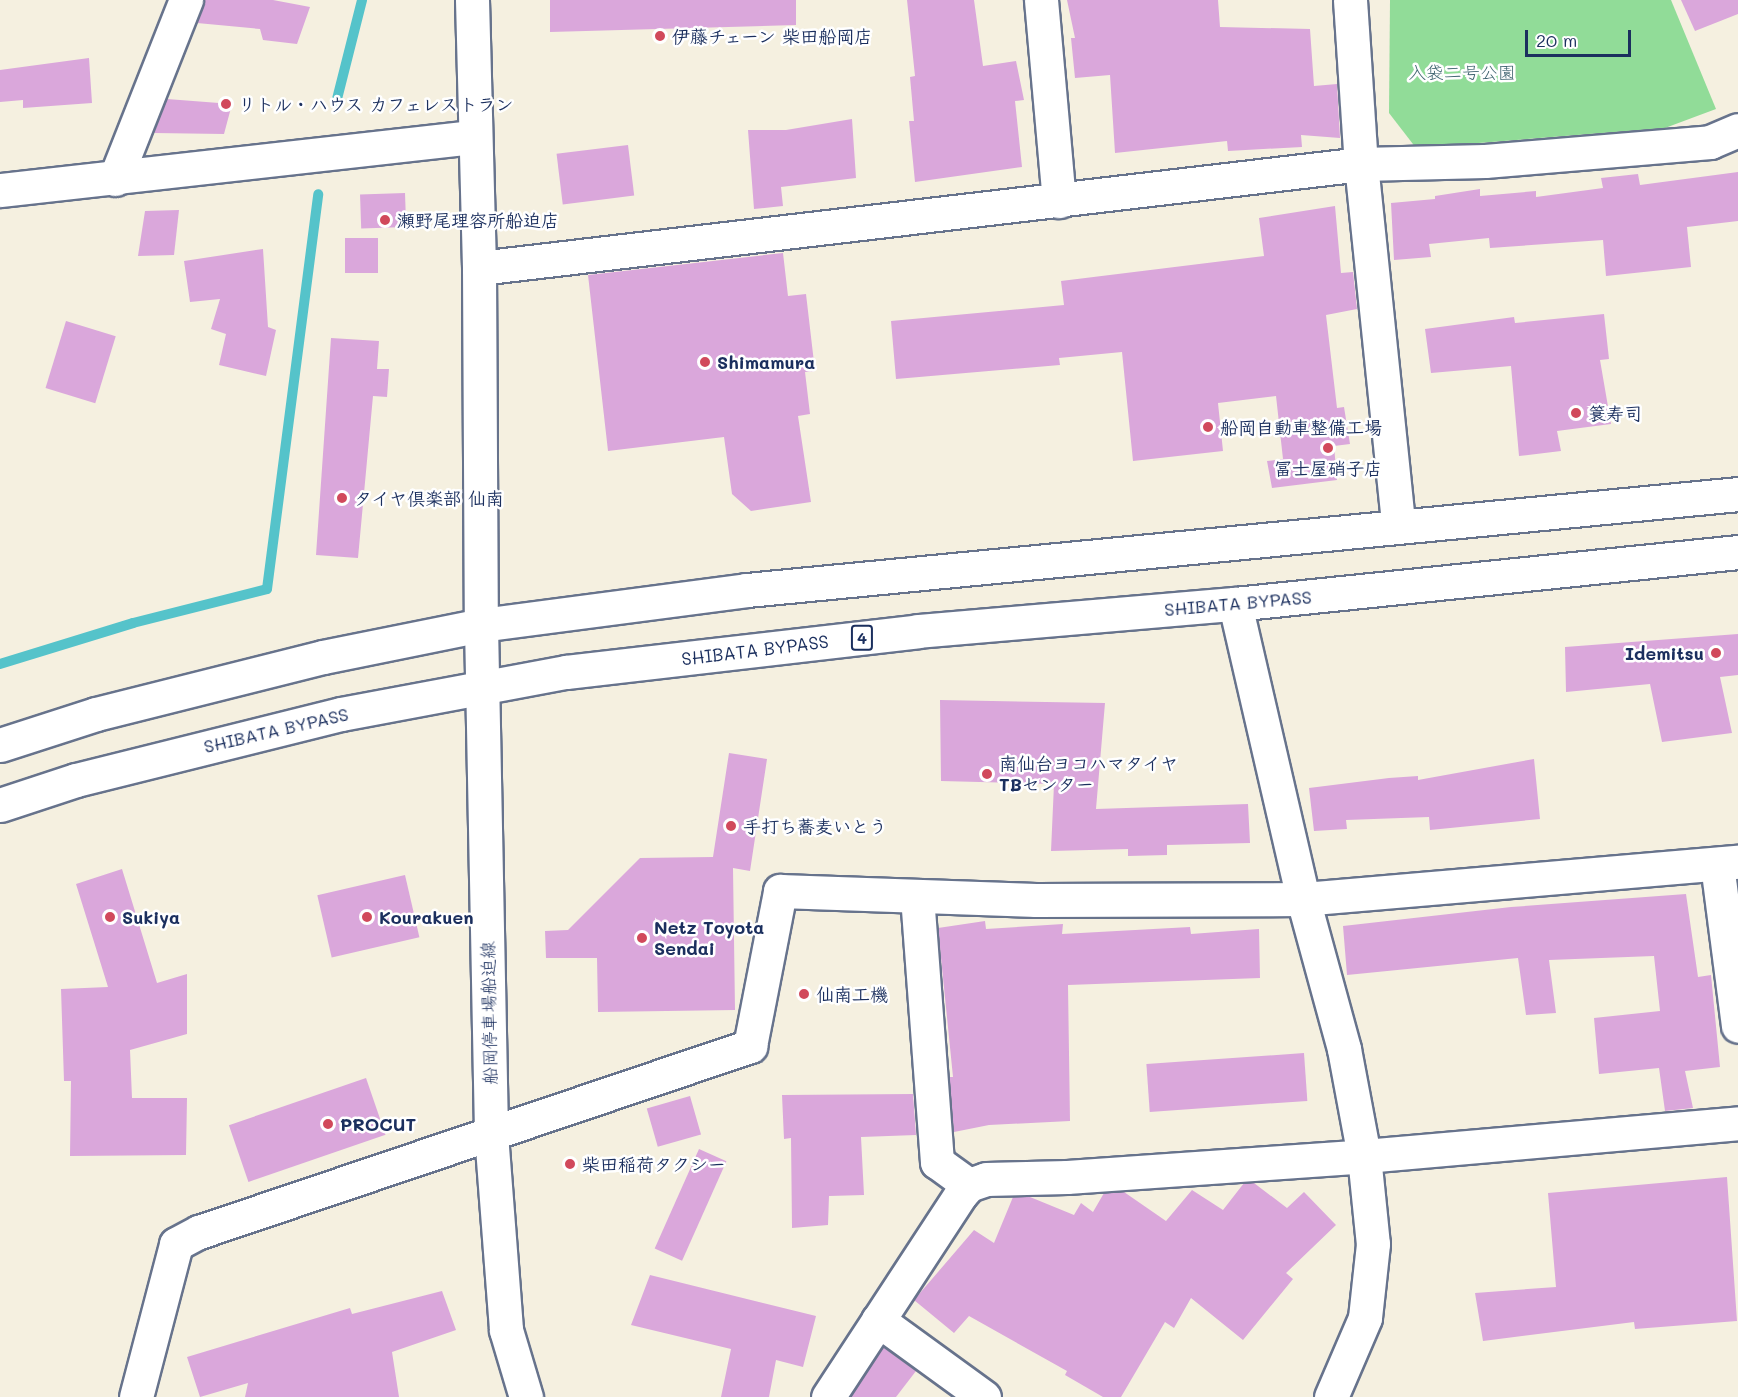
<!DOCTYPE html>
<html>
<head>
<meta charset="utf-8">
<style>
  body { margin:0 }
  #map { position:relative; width:1738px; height:1397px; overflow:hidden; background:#f5f0e0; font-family:Mali,"Klee One",sans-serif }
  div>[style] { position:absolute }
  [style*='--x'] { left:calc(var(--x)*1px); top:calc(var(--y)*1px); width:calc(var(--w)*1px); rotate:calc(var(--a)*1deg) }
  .green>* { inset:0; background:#91dc98 }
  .stream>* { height:10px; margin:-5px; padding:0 5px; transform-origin:5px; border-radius:5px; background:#55c3ca }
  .building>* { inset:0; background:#daa7db; transform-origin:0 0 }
  .roads { filter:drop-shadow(2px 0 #67738c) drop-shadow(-2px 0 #67738c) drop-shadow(0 2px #67738c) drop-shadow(0 -2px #67738c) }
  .minor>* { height:33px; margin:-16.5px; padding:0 16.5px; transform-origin:16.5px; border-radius:16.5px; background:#fff }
  .major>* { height:33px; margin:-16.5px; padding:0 16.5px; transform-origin:16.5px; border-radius:16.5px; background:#fff }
  .highway>* { height:33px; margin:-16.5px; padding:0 16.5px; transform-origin:16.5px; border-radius:16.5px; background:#fff }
  .dots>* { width:16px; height:16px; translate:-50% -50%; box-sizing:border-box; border:3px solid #fff; border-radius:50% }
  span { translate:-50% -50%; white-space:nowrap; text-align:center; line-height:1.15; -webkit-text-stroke:5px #fff; paint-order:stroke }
  .shield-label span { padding:2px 4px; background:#fff; border:2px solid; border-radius:4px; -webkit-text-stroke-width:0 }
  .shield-label { font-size:16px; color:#1b2f5e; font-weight:700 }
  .poi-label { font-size:18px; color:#1b2f5e; font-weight:700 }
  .left { translate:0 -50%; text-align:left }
  .right { translate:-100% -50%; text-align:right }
  .park-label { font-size:18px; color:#3e636f }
  .street-label { font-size:18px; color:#1b2f5e }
  .scale { position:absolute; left:1525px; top:30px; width:106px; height:27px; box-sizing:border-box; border:3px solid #1b2f5e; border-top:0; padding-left:8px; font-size:18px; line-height:21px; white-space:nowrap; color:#1b2f5e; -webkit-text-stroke:4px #fff; paint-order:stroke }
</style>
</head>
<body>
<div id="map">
  <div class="green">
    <i style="clip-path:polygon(1390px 0,1671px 0,1716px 109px,1665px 128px,1416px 148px,1389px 113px)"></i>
  </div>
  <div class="stream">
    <i style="--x:336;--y:103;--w:106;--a:-75.8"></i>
    <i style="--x:0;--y:664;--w:139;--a:-17.1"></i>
    <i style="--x:133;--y:623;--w:138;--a:-14.2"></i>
    <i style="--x:267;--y:589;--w:398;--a:-82.6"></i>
  </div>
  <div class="building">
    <i style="clip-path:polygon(204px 0,273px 0,310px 7px,297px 44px,263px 40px,260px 29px,197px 23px)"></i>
    <i style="clip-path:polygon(550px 0,796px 0,796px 25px,550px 32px)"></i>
    <i style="clip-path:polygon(907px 0,974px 0,983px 66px,1016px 61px,1024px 100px,1015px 101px,1022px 167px,915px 182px,909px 121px,914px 121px,910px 77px,915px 76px)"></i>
    <i style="clip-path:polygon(1067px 0,1218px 0,1220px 27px,1310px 29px,1314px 86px,1337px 84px,1340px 138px,1301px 135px,1302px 147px,1228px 151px,1227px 141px,1115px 153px,1110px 75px,1075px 78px,1071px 38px,1075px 38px)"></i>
    <i style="clip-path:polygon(1681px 0,1738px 0,1738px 14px,1695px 31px)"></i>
    <i style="clip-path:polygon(89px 58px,92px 103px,23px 108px,23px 100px,0 102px,0 70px)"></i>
    <i style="clip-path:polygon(167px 99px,232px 104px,224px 134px,154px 133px)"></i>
    <i style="clip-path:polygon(852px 119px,856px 178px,781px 187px,783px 206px,754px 209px,748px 130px,786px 130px)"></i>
    <i style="left:628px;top:145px;width:51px;height:72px;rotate:83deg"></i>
    <i style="clip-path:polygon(1738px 172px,1738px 221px,1687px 227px,1691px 267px,1606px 276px,1603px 240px,1490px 248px,1489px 238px,1429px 244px,1431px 257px,1394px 260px,1391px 203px,1435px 199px,1435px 196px,1480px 189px,1480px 196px,1536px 191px,1536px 197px,1603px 188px,1601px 178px,1638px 174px,1640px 185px)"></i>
    <i style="left:405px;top:193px;width:34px;height:45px;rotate:88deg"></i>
    <i style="clip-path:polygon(1335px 206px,1341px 273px,1353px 272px,1357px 309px,1326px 315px,1337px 408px,1344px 407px,1350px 444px,1334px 446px,1337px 480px,1272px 488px,1267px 461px,1283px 459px,1276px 396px,1218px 403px,1223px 451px,1133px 461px,1122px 352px,1059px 358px,1060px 365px,896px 379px,891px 321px,1064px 305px,1061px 281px,1264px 256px,1259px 218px)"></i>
    <i style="clip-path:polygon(179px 210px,174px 255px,138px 256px,145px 211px)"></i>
    <i style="left:378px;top:238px;width:35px;height:33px;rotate:90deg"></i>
    <i style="clip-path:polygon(263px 249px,268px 327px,276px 330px,266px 376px,219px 365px,226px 334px,211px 329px,220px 299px,190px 302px,184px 261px)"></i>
    <i style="clip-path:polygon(783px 253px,788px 296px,806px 294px,815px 371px,805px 372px,810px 414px,798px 416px,811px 502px,751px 511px,732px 494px,724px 437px,608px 451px,588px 275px)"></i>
    <i style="clip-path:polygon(1604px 314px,1609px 359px,1600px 360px,1611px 424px,1557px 431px,1561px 451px,1519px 456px,1511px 366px,1431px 373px,1425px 329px,1514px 317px,1515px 323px)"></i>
    <i style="left:66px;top:321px;width:52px;height:70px;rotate:17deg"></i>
    <i style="clip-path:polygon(331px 338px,379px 341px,377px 369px,389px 369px,387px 397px,373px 396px,358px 558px,316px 555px)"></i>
    <i style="clip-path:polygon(1738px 634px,1738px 675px,1720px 677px,1732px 733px,1662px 742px,1650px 684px,1566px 692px,1565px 647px)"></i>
    <i style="clip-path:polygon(940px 700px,1105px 703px,1096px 809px,1248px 804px,1250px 843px,1167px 845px,1167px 855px,1128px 856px,1128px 849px,1051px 851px,1054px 784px,941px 781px)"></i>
    <i style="clip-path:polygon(729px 753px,767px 759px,750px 871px,733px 868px,735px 1010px,598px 1012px,597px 958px,546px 958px,545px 931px,568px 930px,640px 858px,713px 857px)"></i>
    <i style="clip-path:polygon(1534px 759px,1540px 819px,1430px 830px,1429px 817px,1346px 820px,1347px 829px,1314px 831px,1309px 788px,1389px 778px,1418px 776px,1418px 780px)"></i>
    <i style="clip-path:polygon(122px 869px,157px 983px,187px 974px,187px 1034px,130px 1050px,132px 1098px,187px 1098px,186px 1155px,70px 1156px,71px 1081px,64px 1081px,61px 989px,108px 987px,76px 884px)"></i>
    <i style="left:405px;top:875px;width:64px;height:90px;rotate:77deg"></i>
    <i style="clip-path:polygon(1686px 894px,1698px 977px,1711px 975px,1720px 1067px,1685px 1071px,1693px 1108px,1665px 1111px,1659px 1068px,1599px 1074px,1594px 1018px,1660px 1011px,1654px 956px,1549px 960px,1556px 1013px,1526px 1015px,1518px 958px,1347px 975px,1343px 926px,1511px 907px)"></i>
    <i style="clip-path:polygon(985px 921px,986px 929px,1063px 924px,1062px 934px,1190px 927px,1191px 934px,1259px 929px,1260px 978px,1068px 985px,1070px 1121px,989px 1125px,954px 1132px,949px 1077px,953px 1077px,938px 928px)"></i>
    <i style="left:1304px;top:1053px;width:48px;height:158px;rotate:86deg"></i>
    <i style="left:366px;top:1078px;width:60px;height:145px;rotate:71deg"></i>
    <i style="clip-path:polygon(913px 1094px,916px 1135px,861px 1137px,864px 1195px,829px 1196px,828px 1225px,792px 1228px,791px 1138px,784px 1139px,782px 1095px)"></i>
    <i style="left:690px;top:1096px;width:40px;height:45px;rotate:74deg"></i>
    <i style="left:699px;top:1149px;width:30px;height:109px;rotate:24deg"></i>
    <i style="clip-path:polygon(1727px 1177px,1737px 1321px,1635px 1329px,1634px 1322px,1483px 1341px,1475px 1293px,1556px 1287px,1548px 1193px)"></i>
    <i style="clip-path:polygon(1244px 1183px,1254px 1183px,1287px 1208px,1304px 1192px,1336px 1225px,1286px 1273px,1293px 1279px,1243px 1340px,1191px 1298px,1174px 1328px,1165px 1322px,1121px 1397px,1103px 1397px,1065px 1375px,1067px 1371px,969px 1316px,954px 1333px,914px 1300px,974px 1230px,994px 1243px,1013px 1197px,1030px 1197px,1074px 1215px,1081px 1203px,1093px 1212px,1104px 1193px,1124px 1192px,1166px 1221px,1192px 1190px,1223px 1210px)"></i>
    <i style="clip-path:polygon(650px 1275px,816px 1316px,803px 1367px,776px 1360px,769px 1397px,721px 1397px,731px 1349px,631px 1325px)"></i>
    <i style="clip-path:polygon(442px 1291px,456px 1330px,392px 1352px,399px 1397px,245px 1397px,248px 1383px,200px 1397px,187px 1357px,350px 1308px,352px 1314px)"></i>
    <i style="clip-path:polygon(883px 1347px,916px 1371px,896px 1397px,850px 1397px)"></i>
  </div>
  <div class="roads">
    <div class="minor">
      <i style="--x:472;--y:0;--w:268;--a:88.5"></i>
      <i style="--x:479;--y:268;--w:357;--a:89.7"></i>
      <i style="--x:1041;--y:0;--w:202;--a:84.9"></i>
      <i style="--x:1350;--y:0;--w:164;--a:86.2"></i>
      <i style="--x:1361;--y:164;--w:363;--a:84.1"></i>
      <i style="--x:115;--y:179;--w:193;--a:-68.4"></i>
      <i style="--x:0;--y:190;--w:477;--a:-6.4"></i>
      <i style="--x:479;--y:268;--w:888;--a:-6.72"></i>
      <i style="--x:1361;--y:164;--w:124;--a:-1.4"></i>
      <i style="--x:1485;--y:161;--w:226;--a:-4.8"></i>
      <i style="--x:1710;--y:142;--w:30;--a:-23"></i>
      <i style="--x:1235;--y:604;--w:303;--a:77"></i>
      <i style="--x:1303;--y:899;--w:156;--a:74.7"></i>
      <i style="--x:1344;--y:1049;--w:109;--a:79.4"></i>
      <i style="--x:1364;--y:1156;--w:88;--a:84.2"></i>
      <i style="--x:1373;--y:1244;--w:74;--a:96.2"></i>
      <i style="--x:1365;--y:1318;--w:86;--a:113.3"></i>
      <i style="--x:1717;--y:864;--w:163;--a:82.6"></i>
      <i style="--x:917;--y:896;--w:267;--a:85.7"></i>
      <i style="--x:937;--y:1162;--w:39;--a:36"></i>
      <i style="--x:878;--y:1320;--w:131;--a:36"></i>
      <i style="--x:136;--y:1397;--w:158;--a:-75.3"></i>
      <i style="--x:176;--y:1244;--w:26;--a:-28"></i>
      <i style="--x:199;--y:1232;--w:582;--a:-18.65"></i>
      <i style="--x:750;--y:1046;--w:158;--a:-79"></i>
      <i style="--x:780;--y:891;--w:256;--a:2"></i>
      <i style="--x:1036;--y:900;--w:267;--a:-0.2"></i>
      <i style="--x:1303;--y:899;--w:437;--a:-4.9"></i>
      <i style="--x:828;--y:1397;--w:243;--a:-56.8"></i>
      <i style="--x:961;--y:1194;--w:12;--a:-48"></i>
      <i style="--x:969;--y:1185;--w:18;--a:-19"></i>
      <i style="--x:986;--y:1179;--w:81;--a:-1.4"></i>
      <i style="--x:1067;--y:1177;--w:298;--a:-4"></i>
      <i style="--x:1364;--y:1156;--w:375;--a:-5"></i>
    </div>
    <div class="major">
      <i style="--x:481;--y:625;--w:509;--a:88.87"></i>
      <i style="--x:491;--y:1134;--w:197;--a:85.6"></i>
      <i style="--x:506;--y:1330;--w:70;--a:73.4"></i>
    </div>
    <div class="highway">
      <i style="--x:0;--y:745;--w:101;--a:-17.9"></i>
      <i style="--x:96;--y:714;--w:234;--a:-14.1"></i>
      <i style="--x:323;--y:657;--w:161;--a:-11.4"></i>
      <i style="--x:481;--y:625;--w:268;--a:-7.5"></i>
      <i style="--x:747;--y:590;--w:996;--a:-5.53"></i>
      <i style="--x:0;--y:805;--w:80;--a:-18.2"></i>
      <i style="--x:76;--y:780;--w:273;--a:-14"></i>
      <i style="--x:341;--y:714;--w:229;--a:-10.6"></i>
      <i style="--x:566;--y:672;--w:354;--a:-6.6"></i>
      <i style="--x:918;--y:631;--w:318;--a:-4.9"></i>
      <i style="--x:1235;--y:604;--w:506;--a:-5.9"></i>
    </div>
  </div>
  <div class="dots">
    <i style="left:660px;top:36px;background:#d1495b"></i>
    <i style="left:226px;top:104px;background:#d1495b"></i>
    <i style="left:385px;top:220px;background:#d1495b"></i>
    <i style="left:705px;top:362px;background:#d1495b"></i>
    <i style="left:1576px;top:413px;background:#d1495b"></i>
    <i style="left:1208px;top:427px;background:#d1495b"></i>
    <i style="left:1328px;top:448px;background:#d1495b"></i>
    <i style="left:342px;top:498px;background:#d1495b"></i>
    <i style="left:1716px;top:653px;background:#d1495b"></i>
    <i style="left:987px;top:774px;background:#d1495b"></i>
    <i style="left:731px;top:826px;background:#d1495b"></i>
    <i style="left:110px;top:917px;background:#d1495b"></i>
    <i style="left:367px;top:917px;background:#d1495b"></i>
    <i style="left:642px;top:938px;background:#d1495b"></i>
    <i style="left:804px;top:994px;background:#d1495b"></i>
    <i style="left:328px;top:1124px;background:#d1495b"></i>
    <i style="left:570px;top:1164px;background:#d1495b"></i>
  </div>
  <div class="shield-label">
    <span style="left:862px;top:638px">4</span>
  </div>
  <div class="poi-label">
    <span class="left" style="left:672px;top:36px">伊藤チェーン 柴田船岡店</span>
    <span class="left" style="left:238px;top:104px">リトル・ハウス カフェレストラン</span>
    <span class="left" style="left:397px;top:220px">瀬野尾理容所船迫店</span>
    <span class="left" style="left:717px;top:362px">Shimamura</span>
    <span class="left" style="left:1588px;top:413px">簑寿司</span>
    <span class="left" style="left:1220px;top:427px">船岡自動車整備工場</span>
    <span style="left:1328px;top:468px">冨士屋硝子店</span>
    <span class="left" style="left:354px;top:498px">タイヤ倶楽部 仙南</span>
    <span class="right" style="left:1704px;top:653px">Idemitsu</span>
    <span class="left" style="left:999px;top:774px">南仙台ヨコハマタイヤ<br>TBセンター</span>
    <span class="left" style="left:743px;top:826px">手打ち蕎麦いとう</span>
    <span class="left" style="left:122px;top:917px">Sukiya</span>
    <span class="left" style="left:379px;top:917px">Kourakuen</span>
    <span class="left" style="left:654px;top:938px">Netz Toyota<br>Sendai</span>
    <span class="left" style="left:816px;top:994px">仙南工機</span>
    <span class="left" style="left:340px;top:1124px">PROCUT</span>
    <span class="left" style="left:582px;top:1164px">柴田稲荷タクシー</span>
  </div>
  <div class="park-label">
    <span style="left:1462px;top:72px">入袋二号公園</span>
  </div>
  <div class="street-label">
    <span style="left:1238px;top:603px;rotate:-5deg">SHIBATA BYPASS</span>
    <span style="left:755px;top:650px;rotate:-7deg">SHIBATA BYPASS</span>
    <span style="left:276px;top:730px;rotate:-13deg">SHIBATA BYPASS</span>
    <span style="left:489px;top:1013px;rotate:-91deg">船岡停車場船迫線</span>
  </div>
  <div class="scale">20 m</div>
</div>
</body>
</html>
